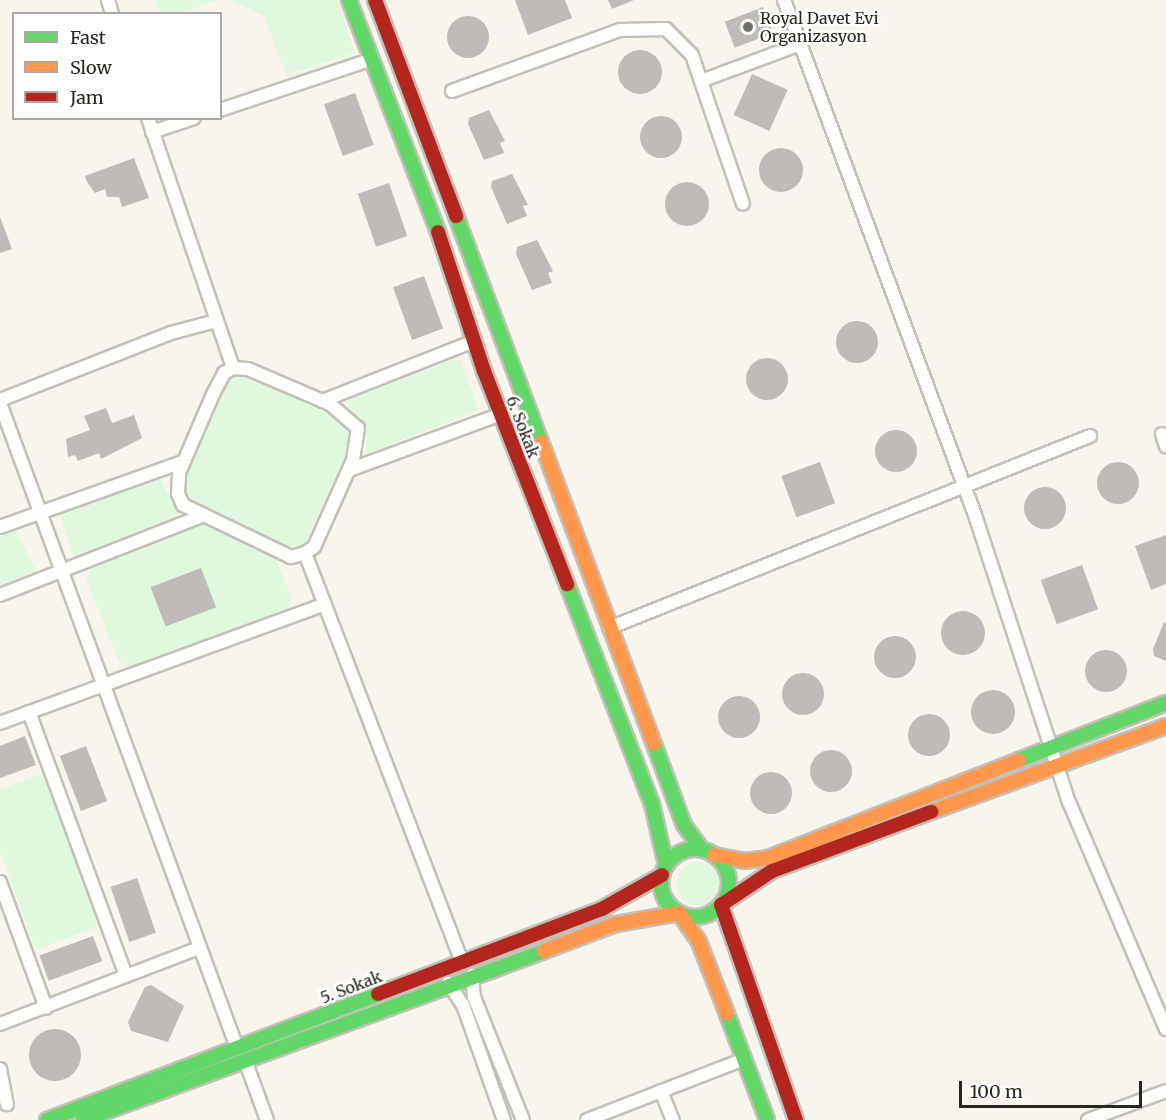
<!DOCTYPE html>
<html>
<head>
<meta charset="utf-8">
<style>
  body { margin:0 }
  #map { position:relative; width:1166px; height:1120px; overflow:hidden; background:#f8f6ec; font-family:Merriweather,serif }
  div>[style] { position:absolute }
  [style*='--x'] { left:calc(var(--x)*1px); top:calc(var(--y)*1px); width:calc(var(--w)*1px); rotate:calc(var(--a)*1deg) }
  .green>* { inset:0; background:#dff8de }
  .round { border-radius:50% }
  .building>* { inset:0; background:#bebbb8; transform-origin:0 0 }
  .roads { filter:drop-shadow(2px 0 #c2c0b8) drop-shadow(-2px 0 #c2c0b8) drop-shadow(0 2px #c2c0b8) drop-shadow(0 -2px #c2c0b8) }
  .street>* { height:12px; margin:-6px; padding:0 6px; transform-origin:6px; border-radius:6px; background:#fefefc }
  .fast>* { height:14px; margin:-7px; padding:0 7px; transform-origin:7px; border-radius:7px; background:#63d668 }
  .fast>.ring { margin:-7px; padding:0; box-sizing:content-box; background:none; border:14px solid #63d668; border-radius:50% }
  .slow>* { height:14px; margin:-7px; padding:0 7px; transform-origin:7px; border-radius:7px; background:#ff974d }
  .jam>* { height:14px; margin:-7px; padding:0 7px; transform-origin:7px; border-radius:7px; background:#b3261e }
  .dots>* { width:16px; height:16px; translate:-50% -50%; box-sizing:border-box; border:3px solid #fff; border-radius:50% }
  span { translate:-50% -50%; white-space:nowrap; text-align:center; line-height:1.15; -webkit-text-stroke:5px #fff; paint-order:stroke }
  .poi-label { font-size:16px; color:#27261f }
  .left { translate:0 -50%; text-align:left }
  .street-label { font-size:16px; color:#27261f }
  .legend { position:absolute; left:12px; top:12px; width:210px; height:108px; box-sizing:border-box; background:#fff; border:2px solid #a9a8a5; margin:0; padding:8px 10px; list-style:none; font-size:18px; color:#27261f }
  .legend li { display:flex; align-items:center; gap:12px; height:30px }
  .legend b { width:30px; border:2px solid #a9a8a5 }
  .scale { position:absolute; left:959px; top:1081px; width:183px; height:27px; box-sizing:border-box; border:3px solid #27261f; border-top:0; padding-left:8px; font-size:18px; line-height:21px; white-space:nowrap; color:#27261f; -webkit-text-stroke:4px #fff; paint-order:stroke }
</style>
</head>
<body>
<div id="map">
  <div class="green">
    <i style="clip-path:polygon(156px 0,217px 0,180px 13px,161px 14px)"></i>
    <i style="clip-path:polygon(231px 0,338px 0,355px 53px,286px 75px,264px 16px)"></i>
    <i style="clip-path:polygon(459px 357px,479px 410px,366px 454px,366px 430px,346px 401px)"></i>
    <i style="clip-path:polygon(243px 372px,352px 427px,353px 440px,303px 547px,286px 546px,188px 499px,181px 490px,230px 375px)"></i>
    <i style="clip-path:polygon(159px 477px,178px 512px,174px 521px,76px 557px,72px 553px,60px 513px)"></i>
    <i style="clip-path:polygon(204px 524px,275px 557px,292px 599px,286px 611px,132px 667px,119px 662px,86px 578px,94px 566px)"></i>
    <i style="clip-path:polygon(16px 530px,36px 571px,0 585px,0 536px)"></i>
    <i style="clip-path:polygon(45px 772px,99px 926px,36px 950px,0 852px,0 790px)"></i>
    <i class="round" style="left:677px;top:862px;width:44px;height:44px"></i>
  </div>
  <div class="building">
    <i style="clip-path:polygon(515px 0,565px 0,572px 18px,528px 35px)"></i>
    <i style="clip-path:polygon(608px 0,634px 0,612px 9px)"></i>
    <i style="left:763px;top:7px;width:28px;height:41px;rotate:69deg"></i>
    <i class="round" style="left:447px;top:16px;width:42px;height:42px"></i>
    <i class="round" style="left:618px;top:50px;width:44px;height:44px"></i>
    <i style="left:752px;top:74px;width:39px;height:45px;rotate:24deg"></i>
    <i style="left:355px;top:93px;width:55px;height:33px;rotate:70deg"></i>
    <i style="clip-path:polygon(489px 110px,505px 141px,500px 143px,504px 153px,484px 160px,468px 124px,469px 118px)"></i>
    <i class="round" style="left:640px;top:116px;width:42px;height:42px"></i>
    <i class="round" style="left:759px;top:148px;width:44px;height:44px"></i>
    <i style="clip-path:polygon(134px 158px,149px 198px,122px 207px,119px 197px,107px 197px,105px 189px,95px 193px,87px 182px,85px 176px)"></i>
    <i style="clip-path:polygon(512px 174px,528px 205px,523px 206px,527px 216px,507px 224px,491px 187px,492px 181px)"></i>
    <i class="round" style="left:665px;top:182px;width:44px;height:44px"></i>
    <i style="left:389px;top:183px;width:56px;height:33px;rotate:71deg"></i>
    <i style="clip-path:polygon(0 217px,12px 249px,0 253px)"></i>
    <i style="clip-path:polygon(537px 240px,553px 271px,548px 273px,552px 283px,532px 290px,516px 254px,517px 247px)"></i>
    <i style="left:424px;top:276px;width:56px;height:33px;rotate:70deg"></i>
    <i class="round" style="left:836px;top:321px;width:42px;height:42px"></i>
    <i class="round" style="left:746px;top:358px;width:42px;height:42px"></i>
    <i style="clip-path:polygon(106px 408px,112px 423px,134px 415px,142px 438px,101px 459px,99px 453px,78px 461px,75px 455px,68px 457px,66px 439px,90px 430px,84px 416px)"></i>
    <i class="round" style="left:875px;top:430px;width:42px;height:42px"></i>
    <i class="round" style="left:1097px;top:462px;width:42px;height:42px"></i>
    <i style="left:820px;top:462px;width:44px;height:41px;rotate:70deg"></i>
    <i class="round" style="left:1024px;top:487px;width:42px;height:42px"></i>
    <i style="clip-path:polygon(1166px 535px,1166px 584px,1151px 590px,1135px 546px)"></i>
    <i style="left:1082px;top:565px;width:47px;height:44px;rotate:70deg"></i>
    <i style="left:201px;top:568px;width:42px;height:54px;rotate:69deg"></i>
    <i class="round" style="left:941px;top:611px;width:44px;height:44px"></i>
    <i style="clip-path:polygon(1164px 622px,1166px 623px,1166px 661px,1154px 656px,1153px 649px)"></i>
    <i class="round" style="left:874px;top:636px;width:42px;height:42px"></i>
    <i class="round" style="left:1085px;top:650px;width:42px;height:42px"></i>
    <i class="round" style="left:782px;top:673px;width:42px;height:42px"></i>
    <i class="round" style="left:971px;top:690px;width:44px;height:44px"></i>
    <i class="round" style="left:718px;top:696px;width:42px;height:42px"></i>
    <i class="round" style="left:908px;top:714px;width:42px;height:42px"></i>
    <i style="clip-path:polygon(25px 736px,36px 765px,0 778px,0 746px)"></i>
    <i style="left:86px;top:746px;width:59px;height:28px;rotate:69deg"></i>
    <i class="round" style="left:810px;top:750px;width:42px;height:42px"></i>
    <i class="round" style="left:750px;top:772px;width:42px;height:42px"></i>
    <i style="left:137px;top:878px;width:58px;height:28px;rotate:71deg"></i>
    <i style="left:93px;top:936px;width:27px;height:57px;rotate:70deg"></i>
    <i style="clip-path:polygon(151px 985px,184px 1006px,168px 1042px,131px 1031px,128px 1022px,145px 987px)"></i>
    <i class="round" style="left:29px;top:1029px;width:52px;height:52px"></i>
  </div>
  <div class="roads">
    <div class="street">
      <i style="--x:108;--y:0;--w:15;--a:74"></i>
      <i style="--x:784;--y:0;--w:549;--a:69.65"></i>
      <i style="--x:975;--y:515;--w:302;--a:71.9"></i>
      <i style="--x:1069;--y:802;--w:247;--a:66.9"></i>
      <i style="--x:701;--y:81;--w:103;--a:-20.4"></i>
      <i style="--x:452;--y:91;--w:179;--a:-20"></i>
      <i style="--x:620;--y:30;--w:46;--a:-1.2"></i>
      <i style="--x:666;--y:29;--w:37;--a:45"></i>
      <i style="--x:692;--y:55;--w:157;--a:71.1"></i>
      <i style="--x:220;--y:110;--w:160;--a:-18.5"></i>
      <i style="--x:148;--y:118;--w:264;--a:71.2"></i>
      <i style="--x:152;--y:132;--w:44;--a:-18.4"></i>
      <i style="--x:233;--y:368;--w:15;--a:4"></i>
      <i style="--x:248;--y:369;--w:89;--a:23.1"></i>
      <i style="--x:330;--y:404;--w:37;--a:41"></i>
      <i style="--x:358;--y:428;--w:32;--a:99"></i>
      <i style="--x:353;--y:460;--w:95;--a:114.1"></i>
      <i style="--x:314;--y:547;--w:11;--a:146"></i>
      <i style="--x:305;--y:553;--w:15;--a:164"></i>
      <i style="--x:291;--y:557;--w:120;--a:-154.3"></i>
      <i style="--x:183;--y:505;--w:12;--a:-114"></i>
      <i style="--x:178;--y:494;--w:21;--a:-87"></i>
      <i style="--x:179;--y:473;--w:86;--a:-66.7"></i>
      <i style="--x:213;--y:394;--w:24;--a:-62"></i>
      <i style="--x:224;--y:373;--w:10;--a:-29"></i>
      <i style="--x:0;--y:400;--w:184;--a:-21.4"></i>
      <i style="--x:171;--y:333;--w:47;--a:-14.9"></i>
      <i style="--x:322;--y:401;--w:163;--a:-21.5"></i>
      <i style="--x:0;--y:403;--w:687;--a:69.82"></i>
      <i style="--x:1162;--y:434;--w:13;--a:72"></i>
      <i style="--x:349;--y:470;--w:162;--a:-20.2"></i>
      <i style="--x:0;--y:527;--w:194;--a:-19.6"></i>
      <i style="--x:305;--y:553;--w:438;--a:69"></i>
      <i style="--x:0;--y:595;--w:219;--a:-21.4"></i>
      <i style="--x:609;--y:628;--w:518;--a:-21.76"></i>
      <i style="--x:29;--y:712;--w:281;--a:69.8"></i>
      <i style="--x:0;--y:723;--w:346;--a:-20.1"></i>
      <i style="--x:0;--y:882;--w:134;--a:69.9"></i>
      <i style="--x:472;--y:975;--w:22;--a:85"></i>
      <i style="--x:474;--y:997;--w:132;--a:68.3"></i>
      <i style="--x:448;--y:983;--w:27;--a:56"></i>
      <i style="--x:463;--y:1005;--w:122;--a:70.4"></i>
      <i style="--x:0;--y:1024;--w:213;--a:-20.9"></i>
      <i style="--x:245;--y:1060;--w:64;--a:69.9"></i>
      <i style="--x:0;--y:1069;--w:36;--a:79"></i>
      <i style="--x:661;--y:1091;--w:31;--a:68"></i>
      <i style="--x:587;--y:1120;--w:168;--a:-21.2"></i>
      <i style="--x:1088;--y:1120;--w:83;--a:-20.4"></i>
    </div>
    <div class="fast">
      <i style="--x:349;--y:0;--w:248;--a:69"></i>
      <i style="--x:456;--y:216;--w:241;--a:69.4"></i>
      <i style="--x:567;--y:584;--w:236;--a:68.9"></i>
      <i style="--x:652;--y:804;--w:63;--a:77.1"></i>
      <i style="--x:654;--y:744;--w:86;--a:69.7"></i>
      <i style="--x:684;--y:825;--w:31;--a:54"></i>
      <i style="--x:1019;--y:760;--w:158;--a:-21.2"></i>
      <i class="ring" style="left:661px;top:849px;width:54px;height:54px"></i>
      <i style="--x:727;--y:1014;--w:113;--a:69.3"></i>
      <i style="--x:47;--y:1120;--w:354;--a:-20.8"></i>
      <i style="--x:83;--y:1120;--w:491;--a:-20.1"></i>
    </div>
    <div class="slow">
      <i style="--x:541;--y:442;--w:322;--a:69.5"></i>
      <i style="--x:931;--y:812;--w:250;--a:-20.1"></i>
      <i style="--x:714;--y:855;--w:31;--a:11"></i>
      <i style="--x:744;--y:861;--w:24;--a:-7"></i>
      <i style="--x:768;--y:858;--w:269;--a:-21.3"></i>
      <i style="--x:544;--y:951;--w:77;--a:-20.6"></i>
      <i style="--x:616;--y:924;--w:64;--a:-9.9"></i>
      <i style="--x:679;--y:913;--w:35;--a:55"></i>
      <i style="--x:699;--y:942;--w:77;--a:68.7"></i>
    </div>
    <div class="jam">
      <i style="--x:375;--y:0;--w:231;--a:69.4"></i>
      <i style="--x:438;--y:232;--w:146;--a:71.7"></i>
      <i style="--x:484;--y:371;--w:229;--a:68.7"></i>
      <i style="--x:378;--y:994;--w:240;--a:-20.8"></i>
      <i style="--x:602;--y:909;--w:69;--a:-29.5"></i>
      <i style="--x:796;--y:1120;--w:228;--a:-109.2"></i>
      <i style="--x:721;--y:905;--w:61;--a:-33.7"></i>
      <i style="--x:772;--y:871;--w:170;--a:-20.4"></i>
    </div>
  </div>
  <div class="dots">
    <i style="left:748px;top:27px;background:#706f67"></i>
  </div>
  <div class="poi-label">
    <span class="left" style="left:760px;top:27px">Royal Davet Evi<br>Organizasyon</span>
  </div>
  <div class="street-label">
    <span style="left:523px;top:427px;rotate:69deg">6. Sokak</span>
    <span style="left:351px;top:987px;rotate:-21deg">5. Sokak</span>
  </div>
  <ul class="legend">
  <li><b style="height:8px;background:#63d668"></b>Fast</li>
  <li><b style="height:8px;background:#ff974d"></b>Slow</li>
  <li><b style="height:8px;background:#b3261e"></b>Jam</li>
  </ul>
  <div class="scale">100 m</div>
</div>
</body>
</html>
